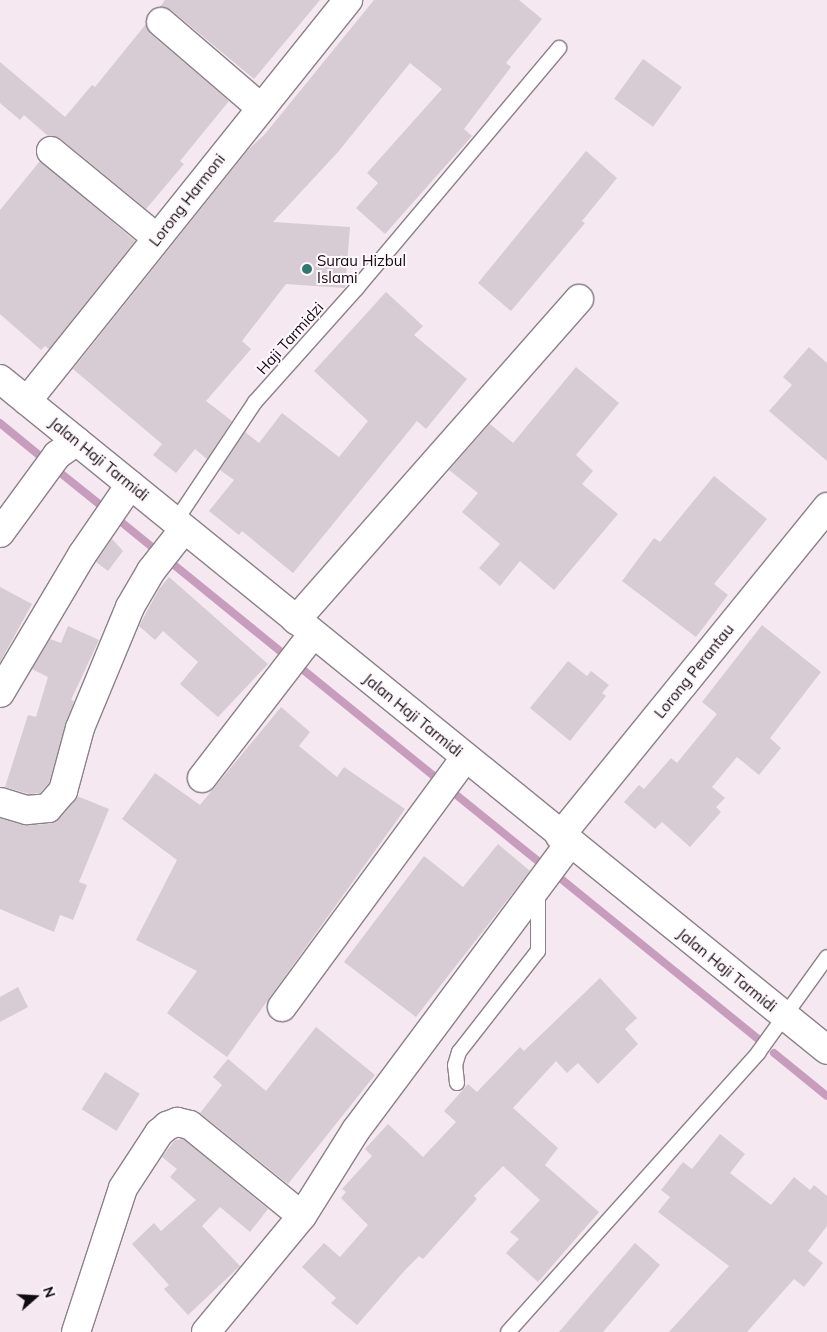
<!DOCTYPE html>
<html>
<head>
<meta charset="utf-8">
<style>
  body { margin:0 }
  #map { position:relative; width:827px; height:1332px; overflow:hidden; background:#f5e8f1; font-family:Mulish,sans-serif }
  div>[style] { position:absolute }
  [style*='--x'] { left:calc(var(--x)*1px); top:calc(var(--y)*1px); width:calc(var(--w)*1px); rotate:calc(var(--a)*1deg) }
  .stream>* { height:8px; margin:-4px; padding:0 4px; transform-origin:4px; border-radius:4px; background:#c79cbc }
  .building>* { inset:0; background:#d7cbd4; transform-origin:0 0 }
  .roads { filter:drop-shadow(1px 0 #8c8189) drop-shadow(-1px 0 #8c8189) drop-shadow(0 1px #8c8189) drop-shadow(0 -1px #8c8189) }
  .lane>* { height:14px; margin:-7px; padding:0 7px; transform-origin:7px; border-radius:7px; background:#fff }
  .street>* { height:28px; margin:-14px; padding:0 14px; transform-origin:14px; border-radius:14px; background:#fff }
  .secondary>* { height:28px; margin:-14px; padding:0 14px; transform-origin:14px; border-radius:14px; background:#fff }
  .dots>* { width:14px; height:14px; translate:-50% -50%; box-sizing:border-box; border:2px solid #fff7fc; border-radius:50% }
  span { translate:-50% -50%; white-space:nowrap; text-align:center; line-height:1.15; -webkit-text-stroke:4px #fff7fc; paint-order:stroke }
  .street-label { font-size:15px; color:#0f0b0e }
  .poi-label { font-size:15px; color:#0f0b0e }
  .left { translate:0 -50%; text-align:left }
  .north { position:absolute; left:10px; top:1272px; width:50px; height:50px; -webkit-text-stroke:4px #fff7fc; paint-order:stroke; rotate:71deg; font-size:14px; font-weight:700; line-height:20px; text-align:center; color:#0f0b0e }
  .north::after { content:''; display:block; margin:auto; width:18px; height:22px; background:#0f0b0e; clip-path:polygon(50% 0,100% 100%,50% 72%,0 100%) }
</style>
</head>
<body>
<div id="map">
  <div class="stream">
    <i style="--x:0;--y:423;--w:58;--a:39.4"></i>
    <i style="--x:58;--y:471;--w:59;--a:38.8"></i>
    <i style="--x:120;--y:521;--w:407;--a:39.1"></i>
    <i style="--x:449;--y:789;--w:121;--a:39"></i>
    <i style="--x:560;--y:878;--w:257;--a:39.1"></i>
    <i style="--x:774;--y:1053;--w:68;--a:39.1"></i>
  </div>
  <div class="building">
    <i style="clip-path:polygon(165px 0,320px 0,254px 79px,171px 10px,160px 7px)"></i>
    <i style="clip-path:polygon(374px 0,519px 0,542px 19px,506px 63px,511px 67px,464px 129px,472px 136px,385px 234px,356px 208px,378px 183px,367px 173px,442px 89px,410px 63px,338px 152px,273px 222px,350px 227px,345px 288px,286px 284px,242px 341px,251px 349px,206px 401px,232px 421px,207px 459px,195px 449px,176px 473px,153px 455px,162px 444px,73px 369px,248px 150px,265px 134px)"></i>
    <i style="clip-path:polygon(146px 24px,151px 34px,229px 101px,180px 161px,184px 164px,146px 209px,61px 139px,48px 136px,24px 115px,20px 120px,0 103px,0 62px,65px 117px,92px 85px,95px 87px)"></i>
    <i style="left:643px;top:59px;width:48px;height:49px;rotate:36deg"></i>
    <i style="clip-path:polygon(586px 151px,617px 178px,582px 221px,585px 223px,511px 311px,478px 283px)"></i>
    <i style="clip-path:polygon(40px 161px,135px 241px,49px 349px,45px 346px,41px 350px,0 314px,0 210px)"></i>
    <i style="clip-path:polygon(386px 292px,423px 326px,414px 335px,467px 379px,426px 429px,417px 421px,293px 573px,242px 531px,239px 535px,209px 511px,234px 480px,220px 470px,245px 432px,259px 443px,282px 413px,339px 457px,368px 421px,314px 371px)"></i>
    <i style="clip-path:polygon(809px 347px,827px 363px,827px 461px,769px 411px,792px 385px,783px 377px)"></i>
    <i style="clip-path:polygon(576px 367px,619px 403px,576px 455px,593px 471px,582px 484px,618px 514px,554px 590px,520px 561px,500px 586px,479px 568px,500px 544px,462px 512px,478px 493px,449px 470px,490px 424px,513px 443px)"></i>
    <i style="clip-path:polygon(714px 476px,767px 519px,714px 584px,728px 595px,696px 637px,622px 581px,654px 538px,660px 542px)"></i>
    <i style="clip-path:polygon(112px 539px,123px 551px,108px 571px,96px 562px)"></i>
    <i style="clip-path:polygon(169px 577px,268px 664px,218px 717px,180px 684px,198px 662px,163px 631px,155px 640px,139px 626px,159px 589px)"></i>
    <i style="clip-path:polygon(0 587px,32px 604px,0 662px)"></i>
    <i style="clip-path:polygon(762px 625px,821px 672px,770px 738px,781px 748px,759px 775px,737px 757px,712px 787px,725px 798px,716px 807px,721px 812px,690px 847px,662px 822px,655px 829px,624px 802px,639px 785px,644px 789px,671px 758px,677px 763px,717px 714px,702px 702px)"></i>
    <i style="clip-path:polygon(68px 626px,99px 640px,71px 700px,74px 701px,49px 783px,40px 793px,29px 794px,5px 787px,28px 715px,36px 717px,48px 677px,32px 669px,50px 639px,61px 643px)"></i>
    <i style="clip-path:polygon(568px 661px,587px 676px,591px 671px,609px 685px,602px 693px,606px 696px,570px 741px,530px 708px)"></i>
    <i style="clip-path:polygon(281px 707px,310px 732px,299px 746px,337px 777px,344px 767px,405px 809px,227px 1057px,167px 1013px,197px 971px,136px 940px,177px 860px,122px 819px,155px 773px,200px 805px)"></i>
    <i style="clip-path:polygon(77px 796px,109px 809px,79px 882px,87px 885px,73px 920px,60px 915px,54px 932px,0 909px,0 818px,23px 825px,49px 824px,60px 818px)"></i>
    <i style="clip-path:polygon(498px 844px,530px 871px,416px 1017px,344px 962px,424px 856px,463px 887px)"></i>
    <i style="clip-path:polygon(600px 978px,637px 1018px,625px 1029px,638px 1044px,598px 1084px,578px 1063px,567px 1073px,556px 1061px,513px 1108px,558px 1148px,545px 1165px,599px 1212px,538px 1282px,506px 1253px,519px 1239px,510px 1232px,540px 1200px,503px 1166px,474px 1196px,477px 1199px,423px 1259px,419px 1256px,406px 1269px,357px 1325px,331px 1303px,336px 1298px,302px 1267px,324px 1243px,340px 1257px,368px 1225px,341px 1198px,346px 1192px,342px 1189px,372px 1156px,365px 1149px,388px 1124px,423px 1157px,456px 1122px,444px 1111px,468px 1084px,477px 1092px,520px 1047px,524px 1051px)"></i>
    <i style="clip-path:polygon(18px 987px,28px 1007px,0 1022px,0 997px)"></i>
    <i style="clip-path:polygon(316px 1027px,375px 1075px,288px 1184px,200px 1113px,222px 1085px,213px 1077px,228px 1059px,266px 1091px)"></i>
    <i style="left:105px;top:1072px;width:41px;height:44px;rotate:32deg"></i>
    <i style="clip-path:polygon(720px 1134px,745px 1154px,730px 1173px,771px 1205px,794px 1177px,810px 1190px,814px 1185px,827px 1196px,827px 1226px,808px 1251px,823px 1263px,804px 1287px,794px 1279px,747px 1332px,669px 1332px,729px 1266px,658px 1212px,670px 1197px,661px 1190px,683px 1162px,692px 1169px)"></i>
    <i style="clip-path:polygon(183px 1139px,268px 1209px,250px 1232px,220px 1207px,202px 1226px,240px 1266px,188px 1315px,164px 1289px,169px 1285px,132px 1244px,154px 1223px,161px 1231px,196px 1200px,170px 1177px,177px 1169px,162px 1157px,175px 1140px)"></i>
    <i style="clip-path:polygon(635px 1243px,660px 1265px,603px 1332px,559px 1332px)"></i>
  </div>
  <div class="roads">
    <div class="lane">
      <i style="--x:175;--y:522;--w:144;--a:-56.3"></i>
      <i style="--x:255;--y:402;--w:153;--a:-48.2"></i>
      <i style="--x:357;--y:288;--w:314;--a:-49.9"></i>
      <i style="--x:457;--y:1083;--w:18;--a:-96"></i>
      <i style="--x:455;--y:1065;--w:14;--a:-73"></i>
      <i style="--x:459;--y:1052;--w:128;--a:-52"></i>
      <i style="--x:538;--y:951;--w:62;--a:-90"></i>
      <i style="--x:508;--y:1332;--w:375;--a:-48.1"></i>
      <i style="--x:758;--y:1053;--w:118;--a:-54.3"></i>
    </div>
    <div class="street">
      <i style="--x:161;--y:22;--w:132;--a:40.7"></i>
      <i style="--x:51;--y:151;--w:137;--a:39.4"></i>
      <i style="--x:27;--y:401;--w:514;--a:-51.32"></i>
      <i style="--x:0;--y:533;--w:97;--a:-53.8"></i>
      <i style="--x:57;--y:455;--w:24;--a:-35"></i>
      <i style="--x:296;--y:620;--w:428;--a:-48.6"></i>
      <i style="--x:0;--y:693;--w:161;--a:-59.3"></i>
      <i style="--x:82;--y:555;--w:85;--a:-55.6"></i>
      <i style="--x:202;--y:778;--w:182;--a:-52.4"></i>
      <i style="--x:0;--y:802;--w:28;--a:17"></i>
      <i style="--x:27;--y:810;--w:21;--a:-5"></i>
      <i style="--x:48;--y:808;--w:23;--a:-49"></i>
      <i style="--x:63;--y:791;--w:65;--a:-74.9"></i>
      <i style="--x:80;--y:728;--w:131;--a:-67.5"></i>
      <i style="--x:130;--y:607;--w:42;--a:-59.7"></i>
      <i style="--x:151;--y:571;--w:53;--a:-51.8"></i>
      <i style="--x:560;--y:836;--w:424;--a:-50.9"></i>
      <i style="--x:282;--y:1007;--w:309;--a:-53.7"></i>
      <i style="--x:76;--y:1332;--w:151;--a:-71.9"></i>
      <i style="--x:123;--y:1188;--w:66;--a:-56.8"></i>
      <i style="--x:159;--y:1133;--w:11;--a:-41"></i>
      <i style="--x:167;--y:1126;--w:11;--a:-22"></i>
      <i style="--x:177;--y:1122;--w:13;--a:13"></i>
      <i style="--x:190;--y:1125;--w:144;--a:39.1"></i>
      <i style="--x:206;--y:1332;--w:151;--a:-50.4"></i>
      <i style="--x:302;--y:1216;--w:102;--a:-57.9"></i>
      <i style="--x:356;--y:1130;--w:359;--a:-53.3"></i>
    </div>
    <div class="secondary">
      <i style="--x:0;--y:379;--w:1065;--a:39.05"></i>
    </div>
  </div>
  <div class="dots">
    <i style="left:307px;top:269px;background:#307870"></i>
  </div>
  <div class="street-label">
    <span style="left:187px;top:200px;rotate:-52deg">Lorong Harmoni</span>
    <span style="left:290px;top:338px;rotate:-48deg">Haji Tarmidzi</span>
    <span style="left:99px;top:459px;rotate:39deg">Jalan Haji Tarmidi</span>
    <span style="left:694px;top:671px;rotate:-51deg">Lorong Perantau</span>
    <span style="left:413px;top:715px;rotate:39deg">Jalan Haji Tarmidi</span>
    <span style="left:727px;top:970px;rotate:39deg">Jalan Haji Tarmidi</span>
  </div>
  <div class="poi-label">
    <span class="left" style="left:317px;top:269px">Surau Hizbul<br>Islami</span>
  </div>
  <div class="north">N</div>
</div>
</body>
</html>
